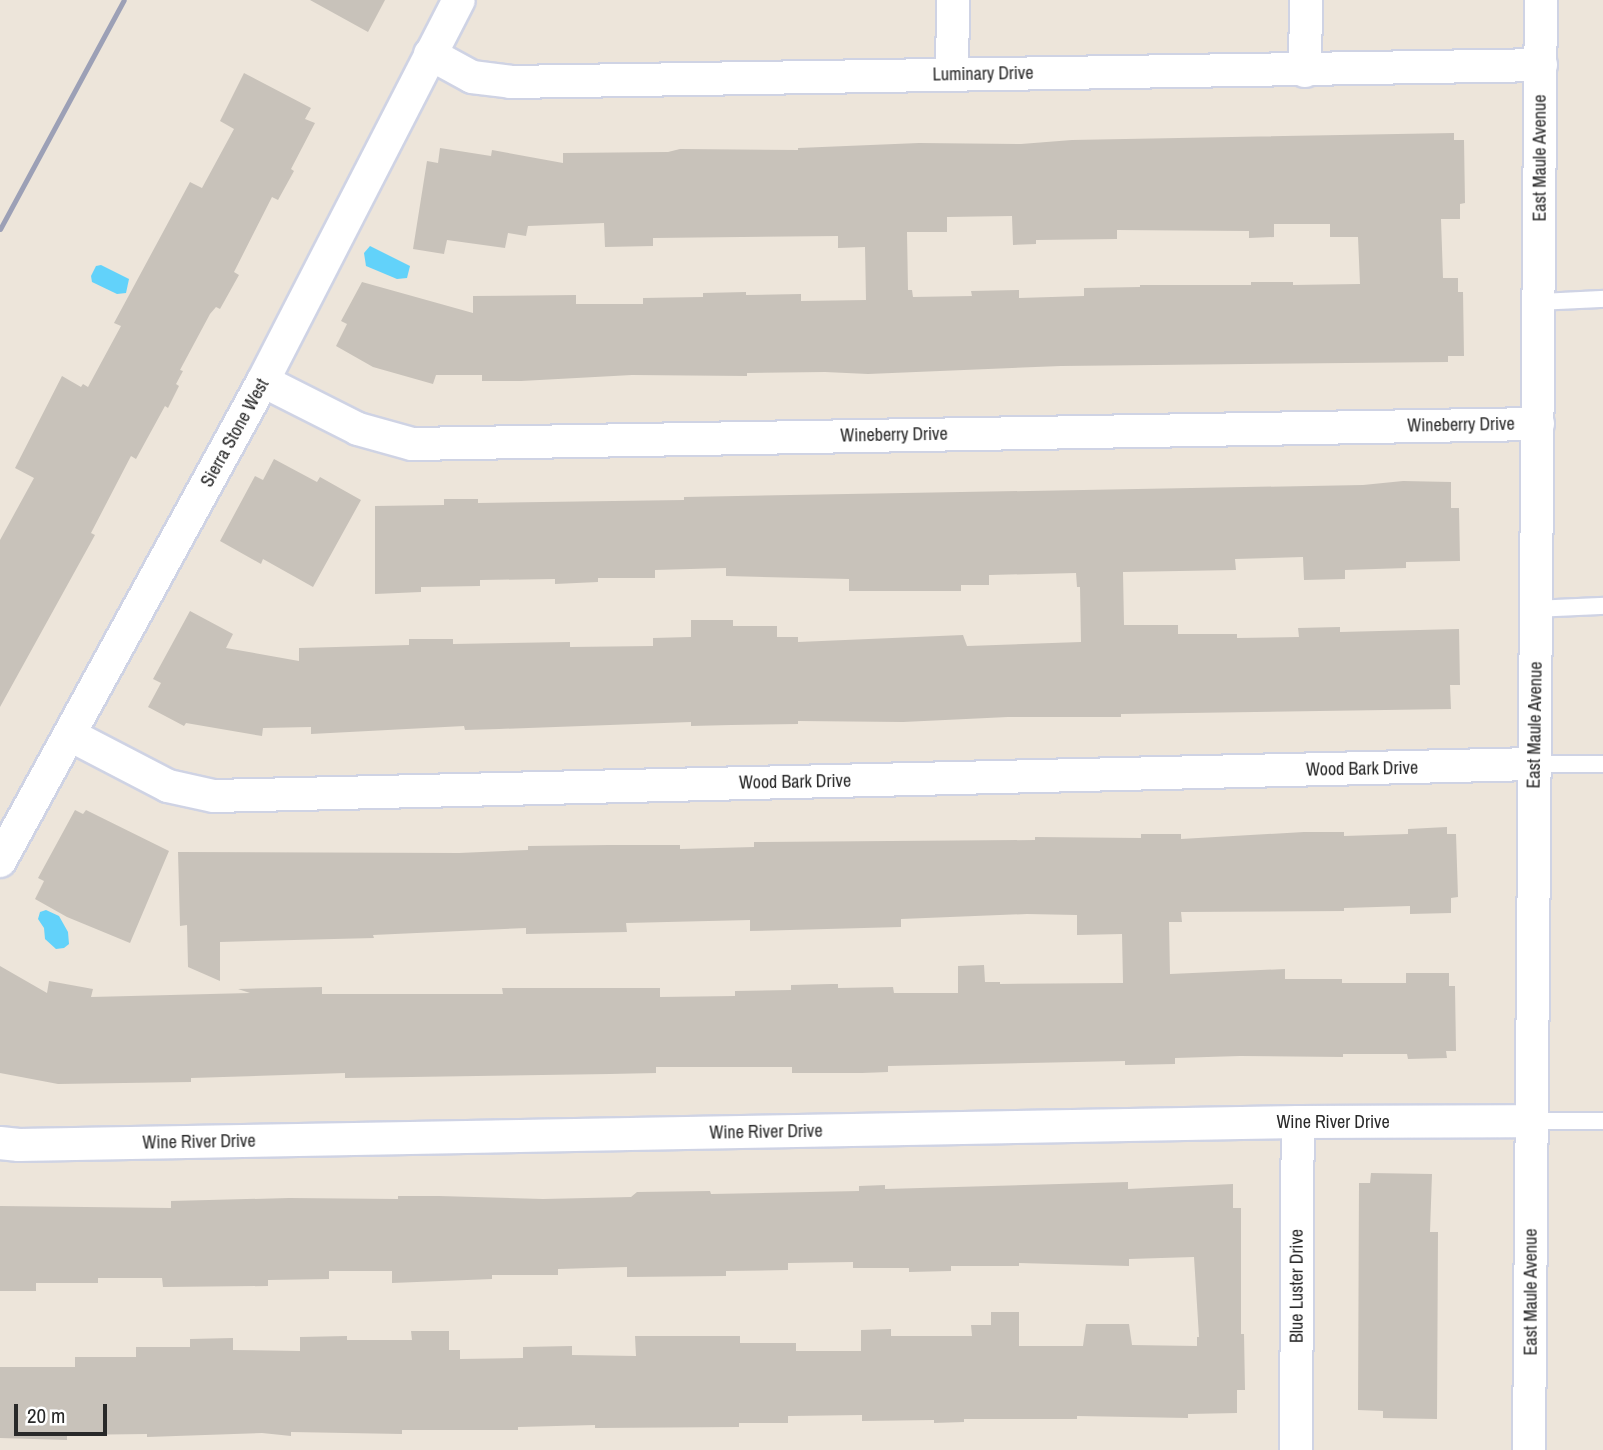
<!DOCTYPE html>
<html>
<head>
<meta charset="utf-8">
<style>
  body { margin:0 }
  #map { position:relative; width:1603px; height:1450px; overflow:hidden; background:#ede5da; font-family:"Archivo Narrow",sans-serif }
  div>[style] { position:absolute }
  [style*='--x'] { left:calc(var(--x)*1px); top:calc(var(--y)*1px); width:calc(var(--w)*1px); rotate:calc(var(--a)*1deg) }
  .water>* { inset:0; background:#62d2fa }
  .building>* { inset:0; background:#c8c2ba }
  .roads { filter:drop-shadow(2px 0 #cfd3e4) drop-shadow(-2px 0 #cfd3e4) drop-shadow(0 2px #cfd3e4) drop-shadow(0 -2px #cfd3e4) }
  .service>* { height:16px; margin:-8px; padding:0 8px; transform-origin:8px; border-radius:8px; background:#fff }
  .minor>* { height:32px; margin:-16px; padding:0 16px; transform-origin:16px; border-radius:16px; background:#fff }
  .rail>* { height:5px; margin:-2.5px; padding:0 2.5px; transform-origin:2.5px; border-radius:2.5px; background:#9ca0b6 }
  span { translate:-50% -50%; white-space:nowrap; text-align:center; line-height:1.15; -webkit-text-stroke:6px #fff; paint-order:stroke }
  .street-label { font-size:18px; color:#292929 }
  .scale { position:absolute; left:14px; top:1404px; width:93px; height:32px; box-sizing:border-box; border:4px solid #292929; border-top:0; padding-left:9px; font-size:21px; line-height:24px; white-space:nowrap; color:#292929; -webkit-text-stroke:5px #fff; paint-order:stroke }
</style>
</head>
<body>
<div id="map">
  <div class="water">
    <i style="clip-path:polygon(370px 246px,410px 266px,407px 278px,397px 279px,366px 266px,364px 253px)"></i>
    <i style="clip-path:polygon(101px 265px,129px 279px,126px 293px,117px 294px,92px 282px,91px 276px,96px 266px)"></i>
    <i style="clip-path:polygon(46px 910px,59px 916px,68px 932px,69px 944px,64px 948px,56px 949px,45px 939px,44px 928px,38px 919px,40px 912px)"></i>
  </div>
  <div class="building">
    <i style="clip-path:polygon(310px 0,385px 0,368px 32px)"></i>
    <i style="clip-path:polygon(244px 73px,311px 108px,305px 119px,315px 123px,291px 169px,294px 171px,278px 200px,272px 197px,234px 272px,239px 275px,220px 309px,216px 307px,210px 314px,180px 370px,183px 371px,176px 384px,179px 386px,168px 408px,165px 406px,136px 459px,131px 456px,91px 533px,95px 535px,0 707px,0 540px,34px 478px,15px 468px,62px 376px,81px 387px,83px 384px,88px 387px,121px 326px,114px 323px,190px 182px,202px 188px,234px 129px,220px 121px)"></i>
    <i style="clip-path:polygon(evenodd,1454px 133px,1454px 140px,1464px 140px,1465px 203px,1460px 204px,1460px 219px,1441px 219px,1443px 278px,1458px 278px,1458px 292px,1463px 292px,1464px 356px,1448px 356px,1448px 362px,1061px 366px,868px 374px,825px 372px,747px 373px,747px 376px,632px 375px,521px 381px,482px 381px,482px 375px,436px 375px,433px 384px,373px 367px,336px 346px,347px 324px,341px 321px,362px 282px,473px 313px,473px 296px,576px 295px,576px 304px,643px 304px,643px 298px,703px 297px,703px 293px,746px 292px,746px 295px,801px 294px,801px 301px,866px 300px,865px 247px,838px 248px,838px 236px,653px 238px,653px 246px,605px 247px,604px 223px,528px 226px,526px 236px,508px 233px,505px 248px,447px 240px,444px 254px,413px 249px,427px 161px,438px 163px,440px 148px,491px 156px,492px 150px,563px 163px,563px 153px,668px 152px,680px 149px,798px 150px,798px 148px,919px 143px,1021px 144px,1072px 140px,1454px 133px,1012px 216px,1013px 245px,1036px 244px,1036px 240px,1117px 239px,1117px 230px,1249px 231px,1249px 238px,1274px 237px,1274px 224px,1330px 224px,1330px 237px,1358px 237px,1360px 284px,1293px 285px,1293px 282px,1251px 282px,1251px 285px,1140px 285px,1140px 287px,1084px 288px,1084px 296px,1019px 298px,1019px 290px,971px 291px,972px 296px,913px 297px,912px 290px,908px 290px,907px 232px,947px 232px,947px 217px,1012px 216px)"></i>
    <i style="clip-path:polygon(274px 459px,317px 482px,320px 477px,361px 500px,313px 587px,263px 559px,261px 564px,220px 541px,255px 476px,263px 480px)"></i>
    <i style="clip-path:polygon(1403px 481px,1451px 482px,1451px 508px,1459px 508px,1460px 561px,1406px 562px,1406px 568px,1345px 570px,1345px 579px,1304px 580px,1303px 557px,1235px 559px,1236px 570px,1123px 572px,1124px 625px,1178px 625px,1178px 634px,1237px 634px,1237px 638px,1299px 637px,1298px 628px,1340px 627px,1340px 632px,1459px 629px,1460px 685px,1450px 685px,1451px 709px,1121px 714px,1121px 717px,1008px 717px,903px 722px,798px 721px,798px 724px,731px 725px,691px 726px,691px 722px,499px 729px,465px 730px,464px 726px,311px 734px,311px 727px,263px 728px,262px 736px,186px 723px,184px 726px,148px 707px,161px 683px,153px 679px,190px 611px,233px 634px,226px 648px,299px 661px,299px 648px,409px 645px,409px 639px,453px 639px,453px 644px,570px 642px,570px 647px,653px 646px,653px 638px,691px 637px,691px 620px,733px 620px,733px 626px,777px 626px,777px 637px,798px 637px,798px 642px,963px 635px,967px 646px,1081px 642px,1080px 587px,1077px 587px,1076px 573px,989px 575px,989px 585px,961px 585px,961px 591px,849px 591px,849px 579px,726px 576px,726px 568px,655px 570px,655px 578px,598px 578px,598px 582px,555px 584px,555px 579px,480px 580px,480px 586px,421px 587px,421px 592px,375px 594px,375px 506px,444px 505px,444px 499px,478px 499px,478px 503px,684px 500px,684px 497px,1363px 485px)"></i>
    <i style="clip-path:polygon(75px 810px,83px 814px,86px 810px,169px 851px,130px 943px,67px 917px,35px 899px,44px 881px,38px 878px)"></i>
    <i style="clip-path:polygon(1447px 827px,1447px 834px,1456px 834px,1458px 897px,1451px 898px,1451px 913px,1410px 914px,1410px 906px,1344px 908px,1344px 911px,1181px 912px,1182px 922px,1169px 922px,1170px 974px,1285px 969px,1285px 979px,1342px 979px,1342px 983px,1406px 983px,1406px 973px,1449px 973px,1449px 986px,1455px 986px,1456px 1051px,1446px 1051px,1447px 1058px,1408px 1059px,1407px 1054px,1343px 1054px,1343px 1057px,1240px 1056px,1175px 1058px,1175px 1064px,1125px 1065px,1125px 1061px,888px 1066px,888px 1072px,862px 1073px,792px 1073px,792px 1067px,656px 1067px,656px 1073px,610px 1074px,345px 1078px,345px 1073px,191px 1078px,191px 1082px,58px 1084px,0 1073px,0 966px,47px 993px,49px 981px,93px 989px,91px 997px,250px 993px,238px 989px,322px 987px,322px 994px,503px 994px,502px 988px,660px 988px,660px 997px,735px 996px,735px 991px,791px 990px,791px 985px,831px 984px,838px 984px,838px 988px,893px 987px,894px 993px,958px 993px,958px 966px,984px 965px,985px 982px,1000px 982px,1000px 984px,1123px 983px,1122px 934px,1077px 935px,1077px 915px,1027px 914px,901px 919px,901px 927px,750px 931px,750px 920px,626px 923px,627px 932px,526px 934px,526px 928px,373px 935px,374px 938px,220px 942px,220px 981px,188px 967px,187px 925px,180px 926px,178px 852px,459px 853px,528px 850px,528px 846px,609px 845px,680px 845px,680px 849px,754px 847px,754px 842px,1035px 840px,1035px 837px,1141px 838px,1141px 834px,1181px 834px,1181px 839px,1304px 832px,1344px 832px,1344px 836px,1408px 834px,1408px 829px)"></i>
    <i style="clip-path:polygon(1371px 1173px,1432px 1174px,1430px 1232px,1438px 1232px,1437px 1419px,1383px 1418px,1383px 1411px,1358px 1410px,1359px 1183px,1370px 1183px)"></i>
    <i style="clip-path:polygon(1128px 1182px,1128px 1189px,1233px 1184px,1233px 1208px,1241px 1208px,1241px 1334px,1244px 1334px,1245px 1390px,1237px 1390px,1237px 1413px,1188px 1414px,1188px 1418px,1077px 1416px,1077px 1419px,964px 1419px,964px 1422px,934px 1423px,934px 1420px,862px 1421px,862px 1415px,788px 1416px,788px 1423px,739px 1423px,739px 1427px,595px 1428px,595px 1425px,518px 1427px,518px 1430px,402px 1430px,402px 1434px,291px 1432px,291px 1436px,262px 1433px,147px 1437px,147px 1434px,67px 1435px,67px 1440px,0 1438px,0 1367px,75px 1367px,75px 1357px,136px 1357px,136px 1347px,190px 1347px,190px 1339px,233px 1338px,233px 1350px,300px 1351px,300px 1337px,347px 1336px,347px 1340px,412px 1340px,411px 1331px,449px 1331px,449px 1350px,460px 1350px,460px 1359px,523px 1358px,523px 1347px,572px 1346px,572px 1355px,636px 1356px,635px 1336px,740px 1336px,740px 1343px,796px 1343px,796px 1351px,861px 1351px,861px 1330px,891px 1329px,891px 1336px,972px 1336px,971px 1325px,991px 1325px,991px 1312px,1019px 1312px,1019px 1346px,1083px 1346px,1086px 1324px,1129px 1324px,1132px 1345px,1197px 1346px,1197px 1337px,1199px 1337px,1194px 1257px,1129px 1259px,1129px 1266px,1019px 1263px,1019px 1266px,951px 1266px,951px 1271px,909px 1272px,909px 1268px,853px 1268px,853px 1262px,788px 1263px,788px 1270px,726px 1271px,726px 1276px,627px 1277px,627px 1267px,558px 1269px,558px 1275px,492px 1275px,492px 1279px,392px 1283px,392px 1271px,329px 1271px,329px 1279px,268px 1280px,268px 1286px,163px 1287px,162px 1278px,98px 1278px,98px 1283px,36px 1283px,36px 1291px,0 1291px,0 1206px,171px 1208px,171px 1201px,289px 1198px,398px 1199px,398px 1196px,439px 1196px,543px 1199px,631px 1197px,637px 1192px,710px 1191px,711px 1194px,859px 1191px,859px 1186px,885px 1185px,885px 1189px)"></i>
  </div>
  <div class="roads">
    <div class="service">
      <i style="--x:1539;--y:302;--w:64;--a:-2.7"></i>
      <i style="--x:1536;--y:609;--w:67;--a:-2.6"></i>
      <i style="--x:1535;--y:764;--w:68;--a:0"></i>
      <i style="--x:1532;--y:1121;--w:71;--a:0"></i>
    </div>
    <div class="minor">
      <i style="--x:430;--y:54;--w:48;--a:28.7"></i>
      <i style="--x:472;--y:77;--w:38;--a:7"></i>
      <i style="--x:510;--y:82;--w:1031;--a:-0.94"></i>
      <i style="--x:1305;--y:71;--w:71;--a:-89.2"></i>
      <i style="--x:952;--y:75;--w:75;--a:-89.2"></i>
      <i style="--x:263;--y:381;--w:106;--a:26.8"></i>
      <i style="--x:358;--y:429;--w:56;--a:15.5"></i>
      <i style="--x:412;--y:444;--w:1126;--a:-1.02"></i>
      <i style="--x:70;--y:735;--w:110;--a:27.5"></i>
      <i style="--x:168;--y:786;--w:47;--a:12.3"></i>
      <i style="--x:214;--y:796;--w:1321;--a:-1.39"></i>
      <i style="--x:0;--y:861;--w:547;--a:-61.28"></i>
      <i style="--x:263;--y:381;--w:428;--a:-62.8"></i>
      <i style="--x:0;--y:1143;--w:19;--a:6"></i>
      <i style="--x:19;--y:1145;--w:1279;--a:-1.03"></i>
      <i style="--x:1298;--y:1122;--w:234;--a:-0.2"></i>
      <i style="--x:1296;--y:1450;--w:328;--a:-89.7"></i>
      <i style="--x:1529;--y:1450;--w:1450;--a:-89.53"></i>
    </div>
  </div>
  <div class="rail">
    <i style="--x:0;--y:229;--w:260;--a:-61.6"></i>
  </div>
  <div class="street-label">
    <span style="left:983px;top:74px;rotate:-1deg">Luminary Drive</span>
    <span style="left:1540px;top:158px;rotate:-90deg">East Maule Avenue</span>
    <span style="left:1461px;top:425px;rotate:-1deg">Wineberry Drive</span>
    <span style="left:235px;top:433px;rotate:-61deg">Sierra Stone West</span>
    <span style="left:894px;top:435px;rotate:-1deg">Wineberry Drive</span>
    <span style="left:1535px;top:725px;rotate:-89deg">East Maule Avenue</span>
    <span style="left:1362px;top:769px;rotate:-1deg">Wood Bark Drive</span>
    <span style="left:795px;top:782px;rotate:-1deg">Wood Bark Drive</span>
    <span style="left:1333px;top:1122px">Wine River Drive</span>
    <span style="left:766px;top:1132px;rotate:-1deg">Wine River Drive</span>
    <span style="left:199px;top:1142px;rotate:-1deg">Wine River Drive</span>
    <span style="left:1297px;top:1286px;rotate:-90deg">Blue Luster Drive</span>
    <span style="left:1531px;top:1292px;rotate:-90deg">East Maule Avenue</span>
  </div>
  <div class="scale">20 m</div>
</div>
</body>
</html>
